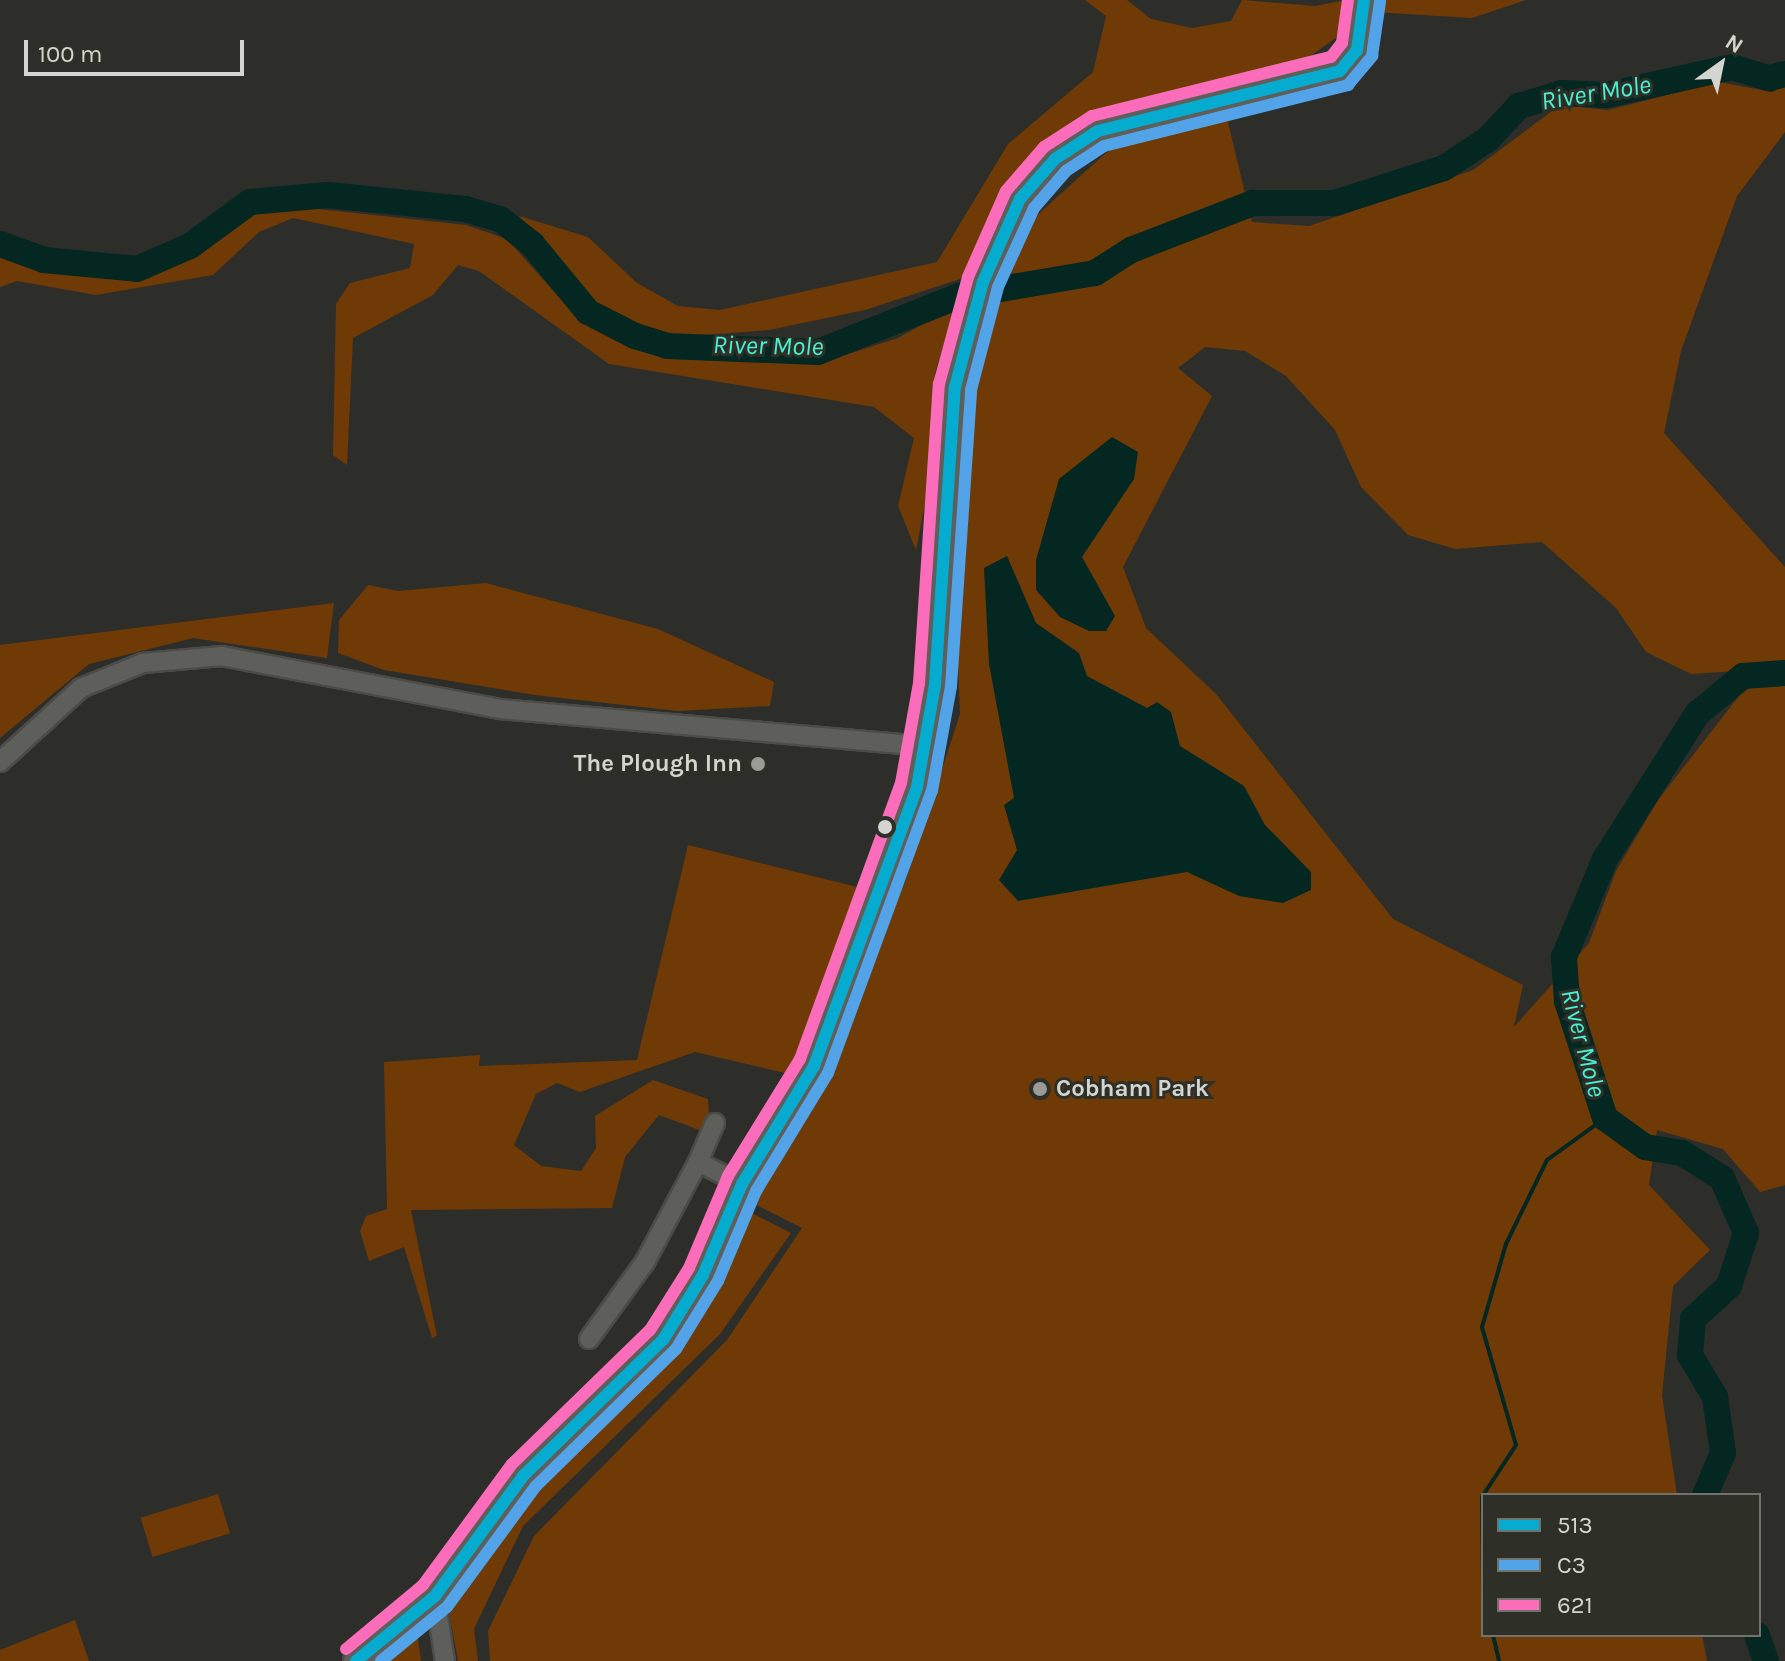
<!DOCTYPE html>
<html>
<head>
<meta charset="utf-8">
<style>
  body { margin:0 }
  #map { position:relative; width:1785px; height:1661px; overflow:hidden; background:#2d2e29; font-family:Karla,sans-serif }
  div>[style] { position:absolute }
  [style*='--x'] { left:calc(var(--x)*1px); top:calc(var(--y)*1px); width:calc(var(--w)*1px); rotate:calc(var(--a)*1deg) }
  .green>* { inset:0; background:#703a06; transform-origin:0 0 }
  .water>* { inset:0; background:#042721 }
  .stream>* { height:4px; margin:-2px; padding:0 2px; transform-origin:2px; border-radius:2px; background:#042721 }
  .river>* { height:26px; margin:-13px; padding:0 13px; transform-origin:13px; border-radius:13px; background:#042721 }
  .roads { filter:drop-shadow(2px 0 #4b4b48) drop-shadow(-2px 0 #4b4b48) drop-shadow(0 2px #4b4b48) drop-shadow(0 -2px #4b4b48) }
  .street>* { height:18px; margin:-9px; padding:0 9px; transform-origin:9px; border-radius:9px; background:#5e5f5b }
  .secondary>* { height:24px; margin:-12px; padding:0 12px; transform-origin:12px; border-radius:12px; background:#5e5f5b }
  .bus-1>* { height:12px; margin:-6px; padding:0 6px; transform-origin:6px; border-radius:6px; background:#06acd0 }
  .bus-2>* { height:12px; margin:-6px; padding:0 6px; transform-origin:6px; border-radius:6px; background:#53a3e8 }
  .bus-3>* { height:12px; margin:-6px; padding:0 6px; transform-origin:6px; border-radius:6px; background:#fb6dba }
  .dots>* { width:22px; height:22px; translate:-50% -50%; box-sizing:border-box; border:4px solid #2e3027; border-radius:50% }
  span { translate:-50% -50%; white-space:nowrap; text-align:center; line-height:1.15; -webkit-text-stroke:6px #2e3027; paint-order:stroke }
  .poi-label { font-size:24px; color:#d4d5d0; font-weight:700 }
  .right { translate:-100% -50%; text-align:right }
  .left { translate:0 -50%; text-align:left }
  .water-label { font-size:26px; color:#48f1d6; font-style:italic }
  .legend { position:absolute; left:1481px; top:1493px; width:280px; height:144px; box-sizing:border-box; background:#2e3027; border:2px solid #70726b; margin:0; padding:10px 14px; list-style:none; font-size:24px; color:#d4d5d0 }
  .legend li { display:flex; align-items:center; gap:16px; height:40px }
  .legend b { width:40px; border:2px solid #70726b }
  .north { position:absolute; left:1681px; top:24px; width:80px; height:80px; -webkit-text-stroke:6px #2e3027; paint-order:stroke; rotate:33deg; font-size:22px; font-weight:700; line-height:32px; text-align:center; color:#d4d5d0 }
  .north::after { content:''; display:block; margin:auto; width:28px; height:36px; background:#d4d5d0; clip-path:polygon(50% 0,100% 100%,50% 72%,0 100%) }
  .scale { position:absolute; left:24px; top:40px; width:220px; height:36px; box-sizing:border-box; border:4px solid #d4d5d0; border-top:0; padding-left:10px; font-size:24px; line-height:28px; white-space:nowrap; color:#d4d5d0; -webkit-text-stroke:6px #2e3027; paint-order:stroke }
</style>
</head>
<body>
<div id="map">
  <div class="green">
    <i style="clip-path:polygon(1085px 0,1127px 0,1151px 19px,1192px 28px,1231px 21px,1242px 0,1315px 6px,1346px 0,1340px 35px,1302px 62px,1183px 99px,1110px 112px,1065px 134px,1022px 171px,963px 278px,865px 310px,769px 330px,664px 338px,588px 304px,519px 216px,588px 237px,637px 283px,678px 306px,720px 310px,937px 262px,1008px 144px,1093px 72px,1106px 16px)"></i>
    <i style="clip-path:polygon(1374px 0,1526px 0,1472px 18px,1374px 12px)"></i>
    <i style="clip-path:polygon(evenodd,1719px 82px,1772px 92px,1785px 86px,1785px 132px,1737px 196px,1681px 351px,1664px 433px,1785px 567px,1785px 1185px,1760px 1192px,1723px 1149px,1657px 1130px,1649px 1185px,1710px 1250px,1673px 1286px,1662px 1395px,1677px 1495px,1483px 1495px,1483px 1635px,1702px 1635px,1707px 1661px,490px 1661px,488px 1631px,534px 1536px,727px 1340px,802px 1228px,747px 1200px,842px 1027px,906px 880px,960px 714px,953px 538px,975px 366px,1024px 227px,1127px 134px,1226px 114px,1252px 222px,1309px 226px,1473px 170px,1560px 105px,1608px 110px,1719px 82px,1205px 347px,1245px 351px,1286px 376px,1335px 430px,1361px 487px,1408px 535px,1455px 549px,1542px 542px,1616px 608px,1646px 652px,1691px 674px,1736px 671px,1746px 687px,1658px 800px,1616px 871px,1589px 943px,1514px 1027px,1523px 985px,1393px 919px,1217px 695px,1146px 628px,1123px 567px,1212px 396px,1178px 368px,1205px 347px)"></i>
    <i style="clip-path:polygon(290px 206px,466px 225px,507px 239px,565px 304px,664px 355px,826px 361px,898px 338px,955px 306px,935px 373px,932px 468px,916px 550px,898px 506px,914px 438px,874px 407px,609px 364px,479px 271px,458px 265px,433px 295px,353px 338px,347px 465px,333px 455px,336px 304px,350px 283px,410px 268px,414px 244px,293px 218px,259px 232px,213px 275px,96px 295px,17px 281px,0 287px,0 252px,126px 280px,189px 256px,250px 211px)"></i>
    <i style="clip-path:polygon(486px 583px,658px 629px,774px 682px,770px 706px,677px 711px,535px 695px,384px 670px,338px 653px,339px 620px,368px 585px,398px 591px)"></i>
    <i style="clip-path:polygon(334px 603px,327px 658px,193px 638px,89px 664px,0 738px,0 645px)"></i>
    <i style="clip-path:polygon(688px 845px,861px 888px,807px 1047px,785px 1073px,695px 1052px,580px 1092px,557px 1083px,536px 1094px,514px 1145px,541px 1166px,581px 1171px,596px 1148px,595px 1116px,653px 1080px,708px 1099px,709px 1120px,702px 1131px,659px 1115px,625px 1157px,612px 1208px,411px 1210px,437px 1336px,432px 1338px,404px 1247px,369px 1261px,360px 1231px,366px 1216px,387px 1209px,384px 1062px,480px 1055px,479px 1066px,637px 1060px)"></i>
    <i style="clip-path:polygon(744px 1209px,791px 1233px,720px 1334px,523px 1526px,474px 1629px,478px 1661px,458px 1661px,447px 1602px,541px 1468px,601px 1421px,663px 1354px,721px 1263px)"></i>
    <i style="left:218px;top:1494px;width:41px;height:81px;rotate:73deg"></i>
    <i style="clip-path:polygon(75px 1620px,89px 1661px,0 1661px,0 1650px)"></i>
    <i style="clip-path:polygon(418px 1638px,421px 1661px,383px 1661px)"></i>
  </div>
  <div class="water">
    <i style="clip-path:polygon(1112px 437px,1138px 452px,1134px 479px,1082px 557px,1115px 616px,1106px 631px,1089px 631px,1060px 617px,1036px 590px,1036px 560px,1059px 479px)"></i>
    <i style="clip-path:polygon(1007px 556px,1036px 623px,1079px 653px,1087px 676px,1147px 708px,1157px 702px,1171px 712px,1180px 746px,1244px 786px,1265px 825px,1311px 872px,1311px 890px,1283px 903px,1239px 896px,1187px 872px,1018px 901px,999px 880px,1017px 850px,1004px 805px,1014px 798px,989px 664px,984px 568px)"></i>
  </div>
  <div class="stream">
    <i style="--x:1483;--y:1594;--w:97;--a:-90.6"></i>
    <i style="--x:1482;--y:1497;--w:62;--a:-56.8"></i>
    <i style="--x:1516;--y:1445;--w:123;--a:-106.1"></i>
    <i style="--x:1482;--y:1327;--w:86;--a:-73.9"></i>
    <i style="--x:1506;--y:1244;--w:93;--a:-64"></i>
    <i style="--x:1547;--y:1160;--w:72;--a:-35.9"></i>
    <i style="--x:1493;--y:1635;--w:27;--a:77"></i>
  </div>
  <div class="river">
    <i style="--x:0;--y:244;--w:47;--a:20"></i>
    <i style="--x:44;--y:260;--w:93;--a:5.5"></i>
    <i style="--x:137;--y:269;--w:58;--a:-23.5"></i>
    <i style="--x:190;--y:246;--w:74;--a:-36.3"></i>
    <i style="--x:250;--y:202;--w:78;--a:-5.1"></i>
    <i style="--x:328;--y:195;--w:138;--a:5.8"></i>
    <i style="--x:465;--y:209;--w:36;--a:16"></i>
    <i style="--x:500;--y:219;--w:41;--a:38"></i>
    <i style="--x:532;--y:244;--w:88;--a:50.5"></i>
    <i style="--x:588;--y:312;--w:53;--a:27.1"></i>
    <i style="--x:635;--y:336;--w:34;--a:17"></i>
    <i style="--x:667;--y:346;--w:151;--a:2.3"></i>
    <i style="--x:818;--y:352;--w:152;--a:-21.7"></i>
    <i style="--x:959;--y:296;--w:138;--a:-9.6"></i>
    <i style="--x:1095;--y:273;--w:43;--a:-32.6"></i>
    <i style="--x:1131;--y:250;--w:131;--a:-21.1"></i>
    <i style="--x:1253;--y:203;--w:82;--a:0"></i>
    <i style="--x:1335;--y:203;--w:114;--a:-17.8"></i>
    <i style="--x:1444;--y:168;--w:53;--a:-33.4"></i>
    <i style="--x:1488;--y:139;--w:45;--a:-46.8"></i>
    <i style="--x:1519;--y:106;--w:45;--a:-16.8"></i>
    <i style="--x:1562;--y:93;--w:44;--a:2.6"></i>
    <i style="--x:1606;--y:95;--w:129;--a:-12.5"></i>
    <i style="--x:1732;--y:67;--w:39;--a:17"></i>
    <i style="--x:1769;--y:78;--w:16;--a:-14"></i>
    <i style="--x:1705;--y:1495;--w:46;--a:-66.8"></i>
    <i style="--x:1723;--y:1453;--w:57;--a:-98.1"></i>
    <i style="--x:1715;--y:1397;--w:49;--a:-120.8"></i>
    <i style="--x:1690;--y:1355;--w:36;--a:-85"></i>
    <i style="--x:1693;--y:1319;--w:49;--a:-42.5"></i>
    <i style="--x:1729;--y:1286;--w:56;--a:-72.2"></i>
    <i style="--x:1746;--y:1233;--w:60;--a:-113.6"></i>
    <i style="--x:1722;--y:1178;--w:47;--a:-148"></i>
    <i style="--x:1682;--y:1153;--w:37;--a:-171"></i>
    <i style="--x:1645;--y:1147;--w:49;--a:-144.1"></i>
    <i style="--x:1605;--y:1118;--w:123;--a:-108"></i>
    <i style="--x:1567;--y:1001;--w:44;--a:-93.9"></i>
    <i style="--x:1564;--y:957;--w:106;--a:-67.3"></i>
    <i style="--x:1605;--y:859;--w:172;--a:-57.6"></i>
    <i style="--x:1697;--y:714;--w:60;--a:-39.6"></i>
    <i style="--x:1743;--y:676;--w:42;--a:-4.1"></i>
    <i style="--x:1757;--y:1635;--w:28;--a:71"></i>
  </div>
  <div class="roads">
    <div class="street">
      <i style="--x:0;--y:762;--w:110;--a:-42.4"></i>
      <i style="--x:81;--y:688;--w:67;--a:-22"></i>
      <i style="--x:143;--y:663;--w:79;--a:-5.1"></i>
      <i style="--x:222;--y:656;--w:283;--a:10.8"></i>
      <i style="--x:500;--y:709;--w:428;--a:5"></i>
      <i style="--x:715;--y:1123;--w:43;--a:113.6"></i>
      <i style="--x:698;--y:1162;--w:49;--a:26.6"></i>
      <i style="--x:589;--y:1339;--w:95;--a:-54"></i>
      <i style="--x:645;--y:1262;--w:113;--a:-62.1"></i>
      <i style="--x:435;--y:1596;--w:66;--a:81.3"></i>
    </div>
    <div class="secondary">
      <i style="--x:356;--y:1661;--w:102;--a:-39.4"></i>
      <i style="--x:435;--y:1596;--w:150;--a:-53.7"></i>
      <i style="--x:524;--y:1475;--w:194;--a:-44.2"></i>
      <i style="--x:663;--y:1340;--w:76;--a:-58.4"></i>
      <i style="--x:703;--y:1275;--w:99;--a:-66.8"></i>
      <i style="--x:742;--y:1184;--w:138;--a:-58.6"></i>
      <i style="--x:814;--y:1066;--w:297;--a:-69.7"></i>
      <i style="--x:917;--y:787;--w:104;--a:-80"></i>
      <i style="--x:935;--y:685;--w:299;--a:-86.2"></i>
      <i style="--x:955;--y:387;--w:109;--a:-75.1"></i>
      <i style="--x:983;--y:282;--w:91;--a:-66"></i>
      <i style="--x:1020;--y:199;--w:53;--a:-48.8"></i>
      <i style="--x:1055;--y:159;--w:51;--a:-33.1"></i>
      <i style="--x:1098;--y:131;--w:249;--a:-13.9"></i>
      <i style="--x:1340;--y:71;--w:27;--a:-51"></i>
      <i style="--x:1357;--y:50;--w:50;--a:-82"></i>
    </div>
  </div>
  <div class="bus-1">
    <i style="--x:356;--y:1661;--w:102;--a:-39.4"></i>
    <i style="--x:435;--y:1596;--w:150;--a:-53.7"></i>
    <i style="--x:524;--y:1475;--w:194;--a:-44.2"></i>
    <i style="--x:663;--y:1340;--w:76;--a:-58.4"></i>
    <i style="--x:703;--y:1275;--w:99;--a:-66.8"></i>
    <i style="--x:742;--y:1184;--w:138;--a:-58.6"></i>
    <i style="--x:814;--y:1066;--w:297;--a:-69.7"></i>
    <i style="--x:917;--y:787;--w:104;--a:-80"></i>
    <i style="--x:935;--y:685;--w:299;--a:-86.2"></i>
    <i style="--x:955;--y:387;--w:109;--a:-75.1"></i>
    <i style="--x:983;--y:282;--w:91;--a:-66"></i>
    <i style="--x:1020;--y:199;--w:53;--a:-48.8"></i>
    <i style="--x:1055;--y:159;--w:51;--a:-33.1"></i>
    <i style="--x:1098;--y:131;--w:249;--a:-13.9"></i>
    <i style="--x:1340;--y:71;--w:27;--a:-51"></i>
    <i style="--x:1357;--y:50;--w:50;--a:-82"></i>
  </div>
  <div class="bus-2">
    <i style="--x:381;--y:1661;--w:85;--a:-39.3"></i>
    <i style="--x:447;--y:1607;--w:150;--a:-53.7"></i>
    <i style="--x:536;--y:1486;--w:196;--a:-44.4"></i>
    <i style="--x:676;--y:1349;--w:80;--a:-58.3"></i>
    <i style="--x:718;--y:1281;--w:98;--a:-67.1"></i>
    <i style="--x:756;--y:1191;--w:138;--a:-58.6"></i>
    <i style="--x:828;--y:1073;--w:301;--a:-69.8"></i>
    <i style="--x:932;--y:791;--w:107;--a:-79.7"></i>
    <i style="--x:951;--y:686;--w:297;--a:-86.1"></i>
    <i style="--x:971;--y:390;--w:106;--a:-75.3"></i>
    <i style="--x:998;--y:287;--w:87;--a:-65.5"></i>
    <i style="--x:1034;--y:208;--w:49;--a:-49.1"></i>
    <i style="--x:1066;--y:171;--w:45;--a:-33.3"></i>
    <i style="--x:1104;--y:146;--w:252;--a:-14"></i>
    <i style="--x:1348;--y:85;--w:38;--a:-50"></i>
    <i style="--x:1372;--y:56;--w:55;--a:-81.6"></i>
  </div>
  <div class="bus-3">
    <i style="--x:346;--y:1649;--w:100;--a:-39.7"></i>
    <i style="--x:423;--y:1585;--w:150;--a:-53.7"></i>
    <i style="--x:512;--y:1464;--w:192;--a:-44.2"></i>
    <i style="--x:650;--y:1330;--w:73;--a:-57.8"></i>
    <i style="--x:689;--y:1268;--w:100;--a:-67"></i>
    <i style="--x:728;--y:1176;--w:137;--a:-58.4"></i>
    <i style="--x:800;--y:1059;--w:294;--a:-69.9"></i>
    <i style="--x:901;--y:783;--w:102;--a:-79.8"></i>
    <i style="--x:919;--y:683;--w:300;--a:-86.2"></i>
    <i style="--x:939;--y:384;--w:111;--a:-74.8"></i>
    <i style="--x:968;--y:277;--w:94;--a:-66.2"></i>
    <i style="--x:1006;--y:191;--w:58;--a:-49.2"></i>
    <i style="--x:1044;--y:147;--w:57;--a:-32.9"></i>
    <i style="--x:1092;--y:116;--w:246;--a:-13.9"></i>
    <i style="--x:1331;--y:57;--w:18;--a:-52"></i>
    <i style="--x:1342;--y:43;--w:43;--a:-82.1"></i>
  </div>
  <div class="dots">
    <i style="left:758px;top:764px;background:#9a9b96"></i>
    <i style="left:885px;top:827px;background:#d4d5d0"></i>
    <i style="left:1040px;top:1089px;background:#9a9b96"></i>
  </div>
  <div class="poi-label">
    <span class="right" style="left:742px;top:764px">The Plough Inn</span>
    <span class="left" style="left:1056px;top:1089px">Cobham Park</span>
  </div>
  <div class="water-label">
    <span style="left:1596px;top:93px;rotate:-9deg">River Mole</span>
    <span style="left:768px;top:346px;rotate:1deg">River Mole</span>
    <span style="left:1583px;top:1043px;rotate:75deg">River Mole</span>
  </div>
  <ul class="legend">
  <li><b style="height:10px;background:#06acd0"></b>513</li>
  <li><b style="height:10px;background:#53a3e8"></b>C3</li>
  <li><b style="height:10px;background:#fb6dba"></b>621</li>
  </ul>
  <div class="north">N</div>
  <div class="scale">100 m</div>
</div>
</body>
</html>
